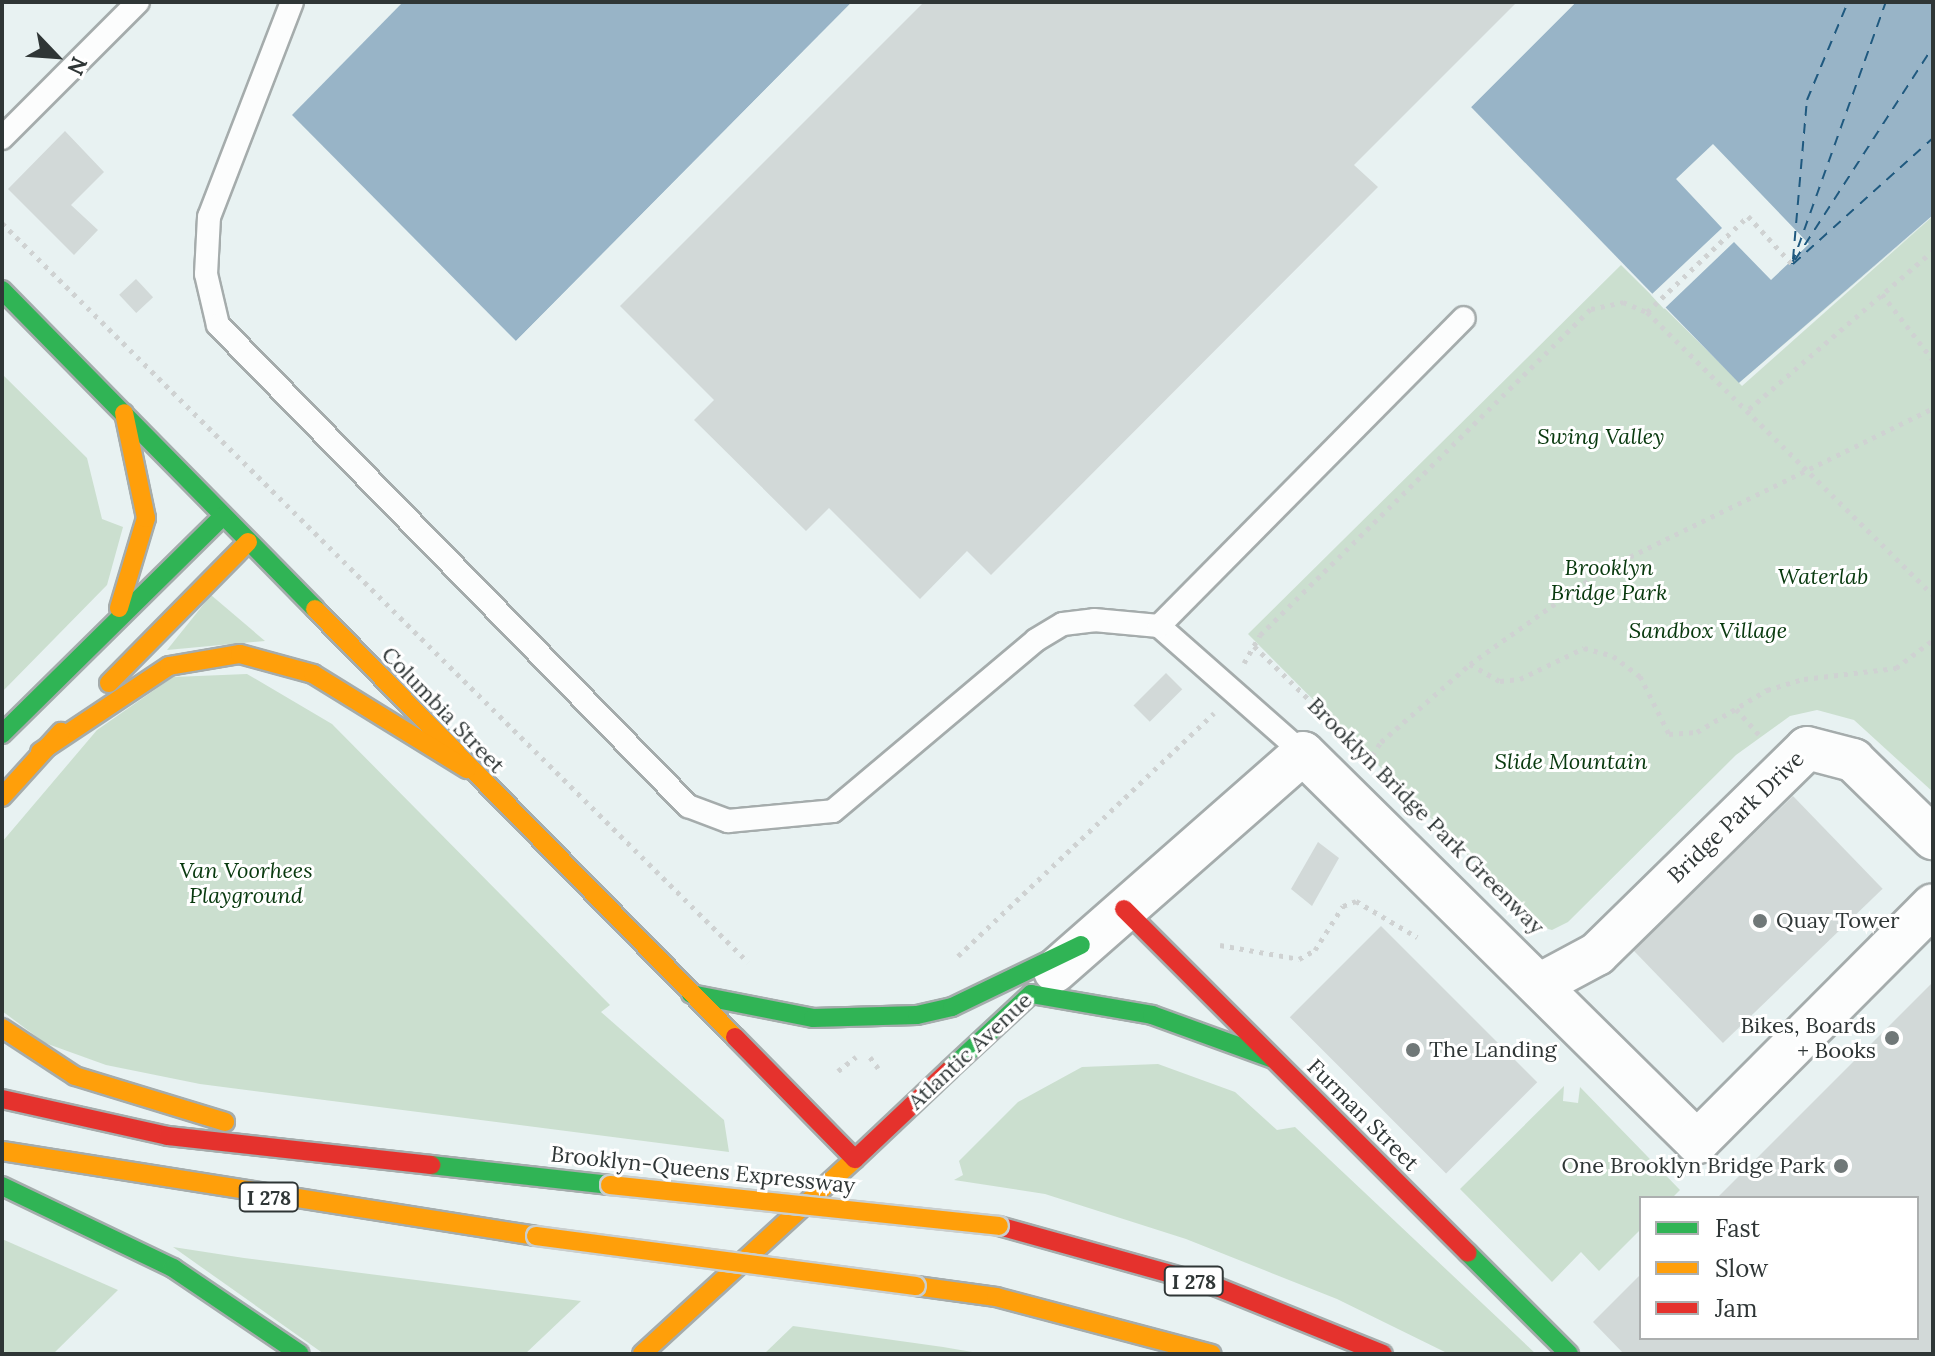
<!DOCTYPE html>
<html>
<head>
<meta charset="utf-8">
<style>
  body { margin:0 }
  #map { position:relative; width:1935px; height:1356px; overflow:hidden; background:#e8f2f2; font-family:Lora,serif }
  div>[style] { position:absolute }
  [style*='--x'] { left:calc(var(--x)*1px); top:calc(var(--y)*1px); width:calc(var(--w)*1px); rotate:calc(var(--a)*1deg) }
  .green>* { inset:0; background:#cbdfcf }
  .water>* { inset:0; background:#98b4c7 }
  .pier>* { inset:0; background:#e8f2f2 }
  .ferry>* { height:2px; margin-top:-1px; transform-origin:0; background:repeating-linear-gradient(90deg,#1f597f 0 10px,transparent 0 18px) }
  .building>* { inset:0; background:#d2d9d8; transform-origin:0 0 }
  .path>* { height:5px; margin-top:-2.5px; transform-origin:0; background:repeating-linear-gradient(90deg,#cfd2d2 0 4px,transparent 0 10px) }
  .roads { filter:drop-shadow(2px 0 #a5acac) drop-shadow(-2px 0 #a5acac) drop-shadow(0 2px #a5acac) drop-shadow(0 -2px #a5acac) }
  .lane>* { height:22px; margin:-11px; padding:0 11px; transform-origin:11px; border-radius:11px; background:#fcfdfd }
  .street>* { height:42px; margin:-21px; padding:0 21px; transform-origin:21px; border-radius:21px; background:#fcfdfd }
  .fast>* { height:18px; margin:-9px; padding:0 9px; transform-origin:9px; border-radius:9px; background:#30b455 }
  .slow>* { height:18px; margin:-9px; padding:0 9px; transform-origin:9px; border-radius:9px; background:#ff9f0a }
  .jam>* { height:18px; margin:-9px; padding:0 9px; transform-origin:9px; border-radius:9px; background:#e5322d }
  .bridges { filter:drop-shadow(2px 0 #c9cece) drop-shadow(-2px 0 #c9cece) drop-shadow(0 2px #c9cece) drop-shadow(0 -2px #c9cece) }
  .slow-bridge>* { height:18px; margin:-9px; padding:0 9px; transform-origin:9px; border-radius:9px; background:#ff9f0a }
  .dots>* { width:22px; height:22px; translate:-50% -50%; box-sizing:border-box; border:4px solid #fff; border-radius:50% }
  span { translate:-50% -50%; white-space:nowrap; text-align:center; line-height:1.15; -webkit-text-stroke:6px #fff; paint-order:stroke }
  .shield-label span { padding:2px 6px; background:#fff; border:2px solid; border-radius:6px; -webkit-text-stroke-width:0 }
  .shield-label { font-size:20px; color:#2f3636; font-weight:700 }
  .park-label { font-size:22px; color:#08390e; font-style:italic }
  .street-label { font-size:22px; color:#2f3636 }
  .poi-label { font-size:22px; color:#2f3636 }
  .left { translate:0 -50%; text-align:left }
  .right { translate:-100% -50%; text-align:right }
  .frame { position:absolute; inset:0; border:4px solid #2f3636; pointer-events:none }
  .legend { position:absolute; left:1639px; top:1196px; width:280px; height:144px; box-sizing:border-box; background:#fff; border:2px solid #acafaf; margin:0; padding:10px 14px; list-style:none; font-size:24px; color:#2f3636 }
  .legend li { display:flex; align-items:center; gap:16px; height:40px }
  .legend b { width:40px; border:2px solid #acafaf }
  .north { position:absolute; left:16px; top:16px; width:80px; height:80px; -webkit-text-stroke:6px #fff; paint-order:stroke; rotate:115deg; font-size:22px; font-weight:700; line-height:32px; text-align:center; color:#2f3636 }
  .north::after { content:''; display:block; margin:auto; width:28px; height:36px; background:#2f3636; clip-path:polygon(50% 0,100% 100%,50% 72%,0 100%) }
</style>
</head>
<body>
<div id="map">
  <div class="green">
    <i style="clip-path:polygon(1933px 216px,1933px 792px,1854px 720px,1817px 710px,1790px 716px,1736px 755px,1568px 922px,1552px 930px,1538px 926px,1248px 634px,1621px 265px,1739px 382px)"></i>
    <i style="clip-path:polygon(2px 374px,87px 458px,102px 519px,123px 527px,107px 585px,2px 692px)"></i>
    <i style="clip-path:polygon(211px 595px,265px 641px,167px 650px)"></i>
    <i style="clip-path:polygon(247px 674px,332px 724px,610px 1005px,601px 1012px,724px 1120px,729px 1152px,200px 1084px,106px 1065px,45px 1043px,2px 1011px,2px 842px,97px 730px,173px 677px)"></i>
    <i style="clip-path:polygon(1158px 1064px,1235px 1092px,1277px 1130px,1295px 1127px,1536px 1354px,1449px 1354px,1337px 1299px,1186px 1239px,1045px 1194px,954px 1180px,963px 1175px,959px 1161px,1018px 1102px,1082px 1067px)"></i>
    <i style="clip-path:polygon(1564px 1086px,1563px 1101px,1578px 1103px,1580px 1087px,1680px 1190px,1672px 1198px,1641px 1198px,1641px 1229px,1599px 1271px,1581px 1252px,1552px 1282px,1460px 1189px)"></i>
    <i style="clip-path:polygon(2px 1239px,118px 1290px,53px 1354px,2px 1354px)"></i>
    <i style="clip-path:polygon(173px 1247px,244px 1258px,581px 1301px,525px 1354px,324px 1354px)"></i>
    <i style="clip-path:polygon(793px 1326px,943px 1347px,984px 1354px,764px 1354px)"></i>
  </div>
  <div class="water">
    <i style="clip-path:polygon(403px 2px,852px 2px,516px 341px,292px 115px)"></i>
    <i style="clip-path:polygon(1576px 2px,1933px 2px,1933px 215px,1739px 383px,1471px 107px)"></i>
  </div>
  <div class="pier">
    <i style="clip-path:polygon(852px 2px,856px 2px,519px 344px,516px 341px)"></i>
    <i style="clip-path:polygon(1571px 2px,1576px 2px,1468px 110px,1468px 104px)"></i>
    <i style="clip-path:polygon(1713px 144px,1809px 244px,1771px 280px,1734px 242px,1664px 309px,1651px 295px,1722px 228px,1676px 179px)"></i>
    <i style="clip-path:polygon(1933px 216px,1742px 386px,1739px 383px)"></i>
  </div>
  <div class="ferry">
    <i style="--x:1793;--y:259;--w:160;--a:-85"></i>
    <i style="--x:1807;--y:100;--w:106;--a:-67.3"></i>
    <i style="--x:1795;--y:260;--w:254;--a:-57.1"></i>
    <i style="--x:1792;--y:264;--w:278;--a:-70.3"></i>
    <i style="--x:1793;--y:264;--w:188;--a:-42"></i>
  </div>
  <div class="building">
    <i style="clip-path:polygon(924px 2px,1517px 2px,1354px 165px,1378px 187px,991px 575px,967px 551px,920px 599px,829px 508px,806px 531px,694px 420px,714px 400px,620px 306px)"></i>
    <i style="clip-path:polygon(65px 131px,104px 172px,71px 205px,98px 230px,74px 255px,8px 189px)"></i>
    <i style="left:136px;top:279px;width:25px;height:23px;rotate:47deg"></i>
    <i style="left:1166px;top:673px;width:23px;height:46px;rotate:45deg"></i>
    <i style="left:1793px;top:796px;width:129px;height:222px;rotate:46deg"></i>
    <i style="clip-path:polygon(1318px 842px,1339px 858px,1312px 906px,1291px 889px)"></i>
    <i style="left:1381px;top:926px;width:221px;height:129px;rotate:45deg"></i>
    <i style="clip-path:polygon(1933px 982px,1933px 1354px,1624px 1354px,1593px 1322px,1641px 1274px,1641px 1338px,1917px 1338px,1917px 1198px,1717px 1198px)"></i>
  </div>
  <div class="path">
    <i style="--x:2;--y:223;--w:1050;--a:44.73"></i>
    <i style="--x:1882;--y:294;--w:83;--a:52.3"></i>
    <i style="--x:1647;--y:312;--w:139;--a:-43.5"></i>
    <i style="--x:1748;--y:216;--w:65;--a:47.5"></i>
    <i style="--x:1749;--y:409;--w:243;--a:-40.7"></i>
    <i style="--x:1254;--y:646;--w:110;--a:44.3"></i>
    <i style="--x:1244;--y:663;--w:32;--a:-60"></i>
    <i style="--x:1260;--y:635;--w:465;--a:-44.6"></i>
    <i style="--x:1591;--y:309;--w:33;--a:-12"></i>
    <i style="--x:1623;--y:302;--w:26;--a:23"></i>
    <i style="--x:1647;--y:312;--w:402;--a:44.7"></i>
    <i style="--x:1470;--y:664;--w:34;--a:30"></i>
    <i style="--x:1500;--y:681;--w:20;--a:-6"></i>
    <i style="--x:1520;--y:679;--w:71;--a:-25.8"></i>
    <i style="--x:1584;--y:648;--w:30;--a:15"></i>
    <i style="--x:1613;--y:656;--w:34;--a:37"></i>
    <i style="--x:1640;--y:676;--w:65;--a:63.4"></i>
    <i style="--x:1669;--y:734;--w:28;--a:-4"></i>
    <i style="--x:1697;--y:732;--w:82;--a:-31"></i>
    <i style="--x:1767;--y:690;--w:39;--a:-17"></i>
    <i style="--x:1804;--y:679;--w:93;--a:-6.8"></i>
    <i style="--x:1896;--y:668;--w:46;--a:-37.1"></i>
    <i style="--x:1736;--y:709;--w:39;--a:48"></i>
    <i style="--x:1367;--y:764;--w:26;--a:-58"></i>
    <i style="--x:1381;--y:742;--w:118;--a:-41.2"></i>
    <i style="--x:1470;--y:664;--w:163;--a:-35.3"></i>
    <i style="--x:1603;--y:570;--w:368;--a:-26.1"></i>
    <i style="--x:1220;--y:945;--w:80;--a:10"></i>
    <i style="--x:1299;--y:959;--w:18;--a:-29"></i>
    <i style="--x:1315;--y:950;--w:52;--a:-57.5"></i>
    <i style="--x:1343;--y:906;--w:14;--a:-21"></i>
    <i style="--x:1356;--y:901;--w:71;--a:30.5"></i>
    <i style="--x:958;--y:956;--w:353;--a:-43.5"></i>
    <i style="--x:870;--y:1057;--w:14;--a:54"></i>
    <i style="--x:838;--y:1071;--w:23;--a:-38"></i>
  </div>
  <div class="roads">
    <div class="lane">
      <i style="--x:292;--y:2;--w:230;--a:111.1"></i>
      <i style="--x:209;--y:217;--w:57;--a:93"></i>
      <i style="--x:206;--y:274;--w:52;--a:76.8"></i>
      <i style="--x:218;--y:325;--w:673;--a:45.66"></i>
      <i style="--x:688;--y:806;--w:43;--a:20.6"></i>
      <i style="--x:728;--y:821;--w:105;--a:-5.4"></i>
      <i style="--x:833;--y:811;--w:265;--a:-40.1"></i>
      <i style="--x:1036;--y:640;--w:31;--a:-31"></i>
      <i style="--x:1063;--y:624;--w:31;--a:-7"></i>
      <i style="--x:1094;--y:620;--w:65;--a:5.3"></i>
      <i style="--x:1159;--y:626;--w:192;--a:41.4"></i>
      <i style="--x:2;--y:138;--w:192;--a:-45"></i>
      <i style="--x:1159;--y:626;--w:433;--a:-45.3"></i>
    </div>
    <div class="street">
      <i style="--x:1055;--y:971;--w:330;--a:-41.3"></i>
      <i style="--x:1303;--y:753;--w:554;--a:44.63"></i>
      <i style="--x:1697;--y:1142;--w:334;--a:-45.1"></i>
      <i style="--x:1541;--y:984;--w:64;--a:-28.2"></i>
      <i style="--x:1597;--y:954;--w:294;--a:-44.4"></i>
      <i style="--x:1807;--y:748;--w:48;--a:14.6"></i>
      <i style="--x:1853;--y:760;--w:112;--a:44.3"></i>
    </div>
    <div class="fast">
      <i style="--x:2;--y:290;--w:447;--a:45.5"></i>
      <i style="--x:2;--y:734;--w:310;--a:-44.6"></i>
      <i style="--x:691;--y:994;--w:124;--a:11.1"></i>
      <i style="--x:813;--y:1018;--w:104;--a:-1.7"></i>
      <i style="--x:917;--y:1015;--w:36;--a:-13"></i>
      <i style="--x:952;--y:1007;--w:143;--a:-25.7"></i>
      <i style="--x:949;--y:1070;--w:112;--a:-42.8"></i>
      <i style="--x:1031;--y:994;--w:123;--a:9.8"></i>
      <i style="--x:1152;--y:1015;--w:127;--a:19.9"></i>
      <i style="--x:431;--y:1165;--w:180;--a:6.4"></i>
      <i style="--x:2;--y:1186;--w:190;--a:25.6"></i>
      <i style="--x:173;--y:1268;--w:153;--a:34.1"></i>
      <i style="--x:1468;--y:1253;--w:143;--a:45"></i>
    </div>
    <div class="slow">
      <i style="--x:119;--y:608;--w:94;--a:-73.3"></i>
      <i style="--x:146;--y:518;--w:107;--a:-101.8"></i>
      <i style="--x:315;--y:609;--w:600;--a:45.54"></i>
      <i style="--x:109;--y:683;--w:198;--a:-45.4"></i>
      <i style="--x:40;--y:752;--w:155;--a:-33.7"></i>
      <i style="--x:169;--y:666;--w:72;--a:-9.6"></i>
      <i style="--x:240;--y:654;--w:76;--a:15.3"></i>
      <i style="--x:313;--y:674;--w:181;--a:31.7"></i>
      <i style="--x:2;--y:797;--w:88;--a:-47.8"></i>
      <i style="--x:2;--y:1028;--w:87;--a:33.3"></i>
      <i style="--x:75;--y:1076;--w:157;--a:17"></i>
      <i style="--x:2;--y:1151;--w:541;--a:9.04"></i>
      <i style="--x:916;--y:1286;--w:81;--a:7.8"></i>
      <i style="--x:996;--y:1297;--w:223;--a:14.8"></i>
      <i style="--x:642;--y:1354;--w:289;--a:-42.5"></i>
    </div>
    <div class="jam">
      <i style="--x:1124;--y:909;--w:486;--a:45"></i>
      <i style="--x:735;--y:1037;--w:171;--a:45.5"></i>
      <i style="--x:855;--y:1159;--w:129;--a:-43.4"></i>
      <i style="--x:2;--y:1099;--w:170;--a:12.6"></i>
      <i style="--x:168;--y:1136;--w:265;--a:6.3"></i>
      <i style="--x:999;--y:1226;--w:226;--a:15.6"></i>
      <i style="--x:1217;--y:1287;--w:179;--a:22"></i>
    </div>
  </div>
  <div class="bridges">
    <div class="slow-bridge">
      <i style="--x:610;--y:1185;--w:391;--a:6"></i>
      <i style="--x:536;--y:1236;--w:383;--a:7.5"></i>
    </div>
  </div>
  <div class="dots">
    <i style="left:1760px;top:921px;background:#707878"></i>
    <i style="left:1892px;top:1038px;background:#707878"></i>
    <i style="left:1413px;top:1050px;background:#707878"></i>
    <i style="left:1841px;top:1166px;background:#707878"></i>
  </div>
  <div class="shield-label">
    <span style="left:269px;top:1197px">I 278</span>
    <span style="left:1194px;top:1281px">I 278</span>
  </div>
  <div class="park-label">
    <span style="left:1601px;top:437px">Swing Valley</span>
    <span style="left:1609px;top:580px">Brooklyn<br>Bridge Park</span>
    <span style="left:1823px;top:577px">Waterlab</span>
    <span style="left:1708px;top:631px">Sandbox Village</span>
    <span style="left:1571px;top:762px">Slide Mountain</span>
    <span style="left:246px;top:883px">Van Voorhees<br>Playground</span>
  </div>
  <div class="street-label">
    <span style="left:443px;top:710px;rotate:46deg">Columbia Street</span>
    <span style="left:1426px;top:816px;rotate:45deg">Brooklyn Bridge Park Greenway</span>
    <span style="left:1736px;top:817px;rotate:-44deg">Bridge Park Drive</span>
    <span style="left:970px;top:1051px;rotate:-43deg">Atlantic Avenue</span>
    <span style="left:1363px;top:1115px;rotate:45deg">Furman Street</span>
    <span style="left:703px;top:1170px;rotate:6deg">Brooklyn-Queens Expressway</span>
  </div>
  <div class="poi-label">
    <span class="left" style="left:1776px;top:921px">Quay Tower</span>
    <span class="right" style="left:1876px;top:1038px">Bikes, Boards<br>+ Books</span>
    <span class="left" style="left:1429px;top:1050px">The Landing</span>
    <span class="right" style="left:1825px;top:1166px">One Brooklyn Bridge Park</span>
  </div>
  <div class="frame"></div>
  <ul class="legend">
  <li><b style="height:10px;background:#30b455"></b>Fast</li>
  <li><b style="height:10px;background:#ff9f0a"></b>Slow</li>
  <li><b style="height:10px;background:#e5322d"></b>Jam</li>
  </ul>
  <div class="north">N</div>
</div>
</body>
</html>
